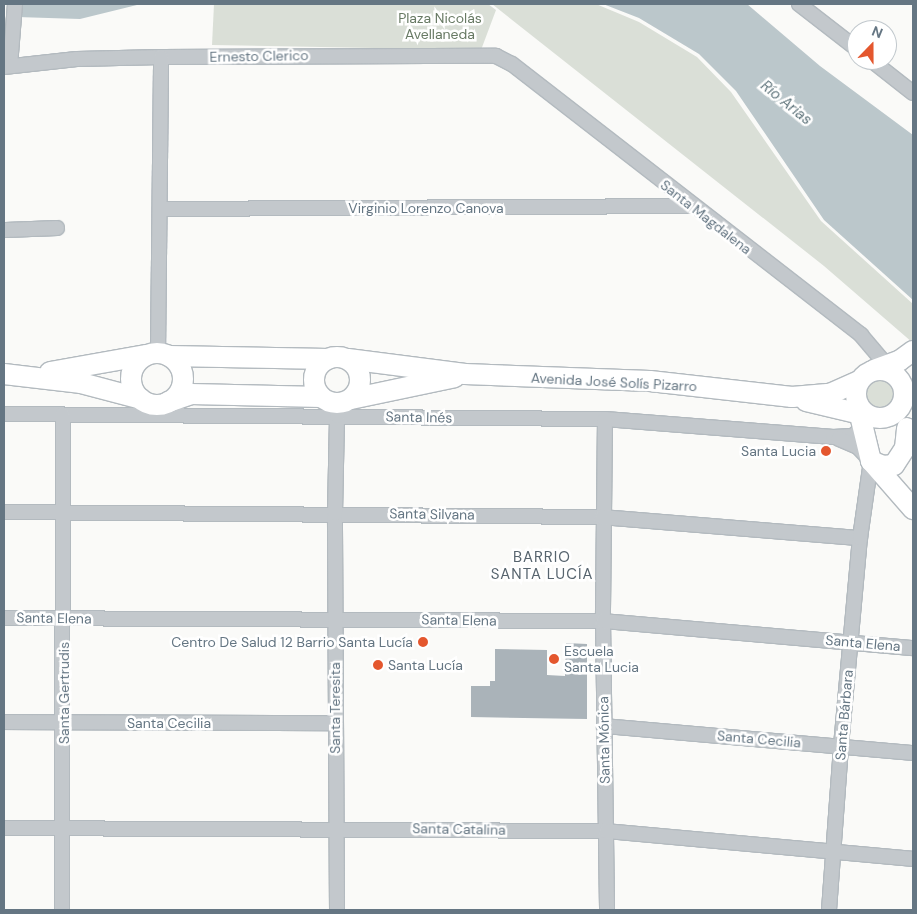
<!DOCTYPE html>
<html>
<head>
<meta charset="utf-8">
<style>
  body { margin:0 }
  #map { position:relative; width:917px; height:914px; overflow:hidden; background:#fafaf8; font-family:"DM Sans",sans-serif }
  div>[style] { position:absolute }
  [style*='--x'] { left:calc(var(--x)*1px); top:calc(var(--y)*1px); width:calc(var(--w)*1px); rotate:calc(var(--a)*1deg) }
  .green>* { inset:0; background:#dadfd7 }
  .round { border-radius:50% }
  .water>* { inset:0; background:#bbc7cb }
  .building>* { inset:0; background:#aab3b9 }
  .roads { filter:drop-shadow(1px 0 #b3babf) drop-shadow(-1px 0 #b3babf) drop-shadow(0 1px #b3babf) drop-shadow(0 -1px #b3babf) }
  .street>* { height:14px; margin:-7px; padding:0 7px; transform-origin:7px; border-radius:7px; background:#c3c8cc }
  .secondary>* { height:20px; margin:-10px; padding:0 10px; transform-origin:10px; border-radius:10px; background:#fff }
  .secondary>.ring { margin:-10px; padding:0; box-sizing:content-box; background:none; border:20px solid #fff; border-radius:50% }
  .dots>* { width:14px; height:14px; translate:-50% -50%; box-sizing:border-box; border:2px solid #fff; border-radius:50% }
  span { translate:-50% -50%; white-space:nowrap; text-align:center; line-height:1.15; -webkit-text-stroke:5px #fff; paint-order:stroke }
  .park-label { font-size:14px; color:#687a64 }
  .street-label { font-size:14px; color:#657683 }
  .poi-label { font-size:14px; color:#657683 }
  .right { translate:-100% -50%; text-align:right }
  .left { translate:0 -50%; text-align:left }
  .water-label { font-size:15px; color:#60757c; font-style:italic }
  .neighbourhood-label { font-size:15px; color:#57646e; letter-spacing:1px }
  .frame { position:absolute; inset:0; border:5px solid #657683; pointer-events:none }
  .north { position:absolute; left:847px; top:20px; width:50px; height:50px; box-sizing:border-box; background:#fff; border:1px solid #c1c8cd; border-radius:50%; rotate:22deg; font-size:14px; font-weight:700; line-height:20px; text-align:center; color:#657683 }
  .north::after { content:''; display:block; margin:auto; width:18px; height:22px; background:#e4572e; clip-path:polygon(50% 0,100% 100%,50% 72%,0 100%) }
</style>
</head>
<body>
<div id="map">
  <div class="green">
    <i style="clip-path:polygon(214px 4px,488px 4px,496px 10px,481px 50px,212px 45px)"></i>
    <i style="clip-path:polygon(492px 4px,596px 4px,639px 22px,697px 57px,731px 92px,821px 221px,913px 304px,913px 343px,824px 266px)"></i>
    <i class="round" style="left:864px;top:376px;width:34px;height:34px"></i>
  </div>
  <div class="water">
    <i style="clip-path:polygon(18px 4px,141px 4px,80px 19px,17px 17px)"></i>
    <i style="clip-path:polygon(603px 4px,747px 4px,820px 66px,913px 135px,913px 300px,824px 220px,736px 91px,699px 54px,639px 18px)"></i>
  </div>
  <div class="building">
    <i style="clip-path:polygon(566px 643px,587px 644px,587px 719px,471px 717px,471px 686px,490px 686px,490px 681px,495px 681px,495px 649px,547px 650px,547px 675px,565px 676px)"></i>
  </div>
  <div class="roads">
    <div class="street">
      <i style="--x:799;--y:4;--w:73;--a:37.8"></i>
      <i style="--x:871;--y:60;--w:53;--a:38.2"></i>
      <i style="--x:10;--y:66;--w:62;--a:-85.4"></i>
      <i style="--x:4;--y:67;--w:73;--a:-6.3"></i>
      <i style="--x:77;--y:59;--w:84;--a:-1.4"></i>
      <i style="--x:161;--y:57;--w:335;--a:-0.2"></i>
      <i style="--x:496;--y:56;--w:18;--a:27"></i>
      <i style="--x:512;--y:64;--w:442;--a:37.8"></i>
      <i style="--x:861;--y:335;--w:51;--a:49.8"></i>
      <i style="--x:161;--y:209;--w:531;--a:-0.32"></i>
      <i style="--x:4;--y:230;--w:53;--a:-2.2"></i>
      <i style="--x:158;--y:353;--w:296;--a:-89.4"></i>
      <i style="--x:4;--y:414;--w:601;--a:0.48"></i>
      <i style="--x:605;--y:419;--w:229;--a:4.5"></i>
      <i style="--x:833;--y:437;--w:20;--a:-3"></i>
      <i style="--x:853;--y:436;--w:12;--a:-42"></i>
      <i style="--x:605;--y:419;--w:202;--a:90.6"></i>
      <i style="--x:603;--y:621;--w:289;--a:89.2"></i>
      <i style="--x:4;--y:512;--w:598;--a:0.48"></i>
      <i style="--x:602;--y:517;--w:259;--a:4.7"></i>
      <i style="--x:4;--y:618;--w:599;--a:0.29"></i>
      <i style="--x:603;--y:621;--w:311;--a:5"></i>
      <i style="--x:4;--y:722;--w:331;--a:0.2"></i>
      <i style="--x:604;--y:726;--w:310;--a:5"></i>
      <i style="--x:4;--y:828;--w:602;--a:0.29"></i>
      <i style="--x:606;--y:831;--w:308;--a:5.2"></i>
      <i style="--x:62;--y:910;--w:495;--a:-89.9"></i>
      <i style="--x:337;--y:910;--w:397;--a:-90.3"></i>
      <i style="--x:335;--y:513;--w:97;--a:-88.8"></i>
      <i style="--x:337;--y:416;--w:14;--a:-69"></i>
      <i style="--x:829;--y:910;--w:164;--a:-85.8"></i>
      <i style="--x:841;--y:746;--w:209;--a:-84.8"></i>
      <i style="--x:860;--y:538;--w:78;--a:-81.9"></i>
      <i style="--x:871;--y:461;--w:19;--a:-133"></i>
      <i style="--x:858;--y:447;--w:21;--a:-157"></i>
    </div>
    <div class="secondary">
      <i class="ring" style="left:131px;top:353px;width:32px;height:32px"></i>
      <i style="--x:169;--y:356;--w:159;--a:1.1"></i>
      <i class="ring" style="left:314px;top:357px;width:26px;height:26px"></i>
      <i style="--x:348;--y:359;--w:118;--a:7.3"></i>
      <i style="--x:465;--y:374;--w:185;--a:2.2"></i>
      <i style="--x:650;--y:381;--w:143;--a:6.4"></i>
      <i style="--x:792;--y:397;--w:38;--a:-5"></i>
      <i style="--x:830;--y:394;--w:32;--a:-24"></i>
      <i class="ring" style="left:856px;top:370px;width:28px;height:28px"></i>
      <i style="--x:874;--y:370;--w:27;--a:-20"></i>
      <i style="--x:899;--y:361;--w:17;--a:-36"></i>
      <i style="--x:50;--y:372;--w:97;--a:-10"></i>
      <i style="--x:4;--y:374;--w:78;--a:6.7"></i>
      <i style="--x:81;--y:383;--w:62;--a:14.9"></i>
      <i style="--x:351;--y:399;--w:106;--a:-11.9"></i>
      <i style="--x:806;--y:401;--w:65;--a:13.4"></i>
      <i style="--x:168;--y:402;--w:24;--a:-19"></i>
      <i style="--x:191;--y:394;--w:130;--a:1.3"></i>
      <i style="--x:857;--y:403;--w:60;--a:76.4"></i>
      <i style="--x:871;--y:461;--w:64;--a:48.8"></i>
      <i style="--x:871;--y:461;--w:13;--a:23"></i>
      <i style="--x:883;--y:466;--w:11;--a:-5"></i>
      <i style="--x:894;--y:465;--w:20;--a:-57"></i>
      <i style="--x:905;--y:448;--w:20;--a:-84"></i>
    </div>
  </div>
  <div class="dots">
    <i style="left:826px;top:451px;background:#e4572e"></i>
    <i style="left:423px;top:642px;background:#e4572e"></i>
    <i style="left:554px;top:659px;background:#e4572e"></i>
    <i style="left:378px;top:665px;background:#e4572e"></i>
  </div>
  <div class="park-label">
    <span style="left:440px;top:26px">Plaza Nicolás<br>Avellaneda</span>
  </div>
  <div class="street-label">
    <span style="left:259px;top:56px;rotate:-1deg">Ernesto Clerico</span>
    <span style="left:426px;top:208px">Virginio Lorenzo Canova</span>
    <span style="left:706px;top:217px;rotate:38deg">Santa Magdalena</span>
    <span style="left:614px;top:382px;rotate:3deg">Avenida José Solís Pizarro</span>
    <span style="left:419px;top:417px;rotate:1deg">Santa Inés</span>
    <span style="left:432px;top:514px;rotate:1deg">Santa Silvana</span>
    <span style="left:54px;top:618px;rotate:1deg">Santa Elena</span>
    <span style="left:459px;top:620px;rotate:1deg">Santa Elena</span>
    <span style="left:863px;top:643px;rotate:5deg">Santa Elena</span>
    <span style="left:64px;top:693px;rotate:-90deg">Santa Gertrudis</span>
    <span style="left:335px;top:708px;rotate:-90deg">Santa Teresita</span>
    <span style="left:844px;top:715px;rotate:-85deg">Santa Bárbara</span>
    <span style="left:169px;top:723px">Santa Cecilia</span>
    <span style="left:759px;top:739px;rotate:5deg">Santa Cecilia</span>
    <span style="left:604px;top:740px;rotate:-91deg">Santa Mónica</span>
    <span style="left:459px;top:829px;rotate:1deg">Santa Catalina</span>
  </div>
  <div class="poi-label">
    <span class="right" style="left:816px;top:451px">Santa Lucia</span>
    <span class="right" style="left:413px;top:642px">Centro De Salud 12 Barrio Santa Lucía</span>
    <span class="left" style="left:564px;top:659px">Escuela<br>Santa Lucia</span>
    <span class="left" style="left:388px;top:665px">Santa Lucía</span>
  </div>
  <div class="water-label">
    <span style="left:786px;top:103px;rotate:39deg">Río Arias</span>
  </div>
  <div class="neighbourhood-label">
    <span style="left:542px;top:566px">BARRIO<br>SANTA LUCÍA</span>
  </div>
  <div class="frame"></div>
  <div class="north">N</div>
</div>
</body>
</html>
